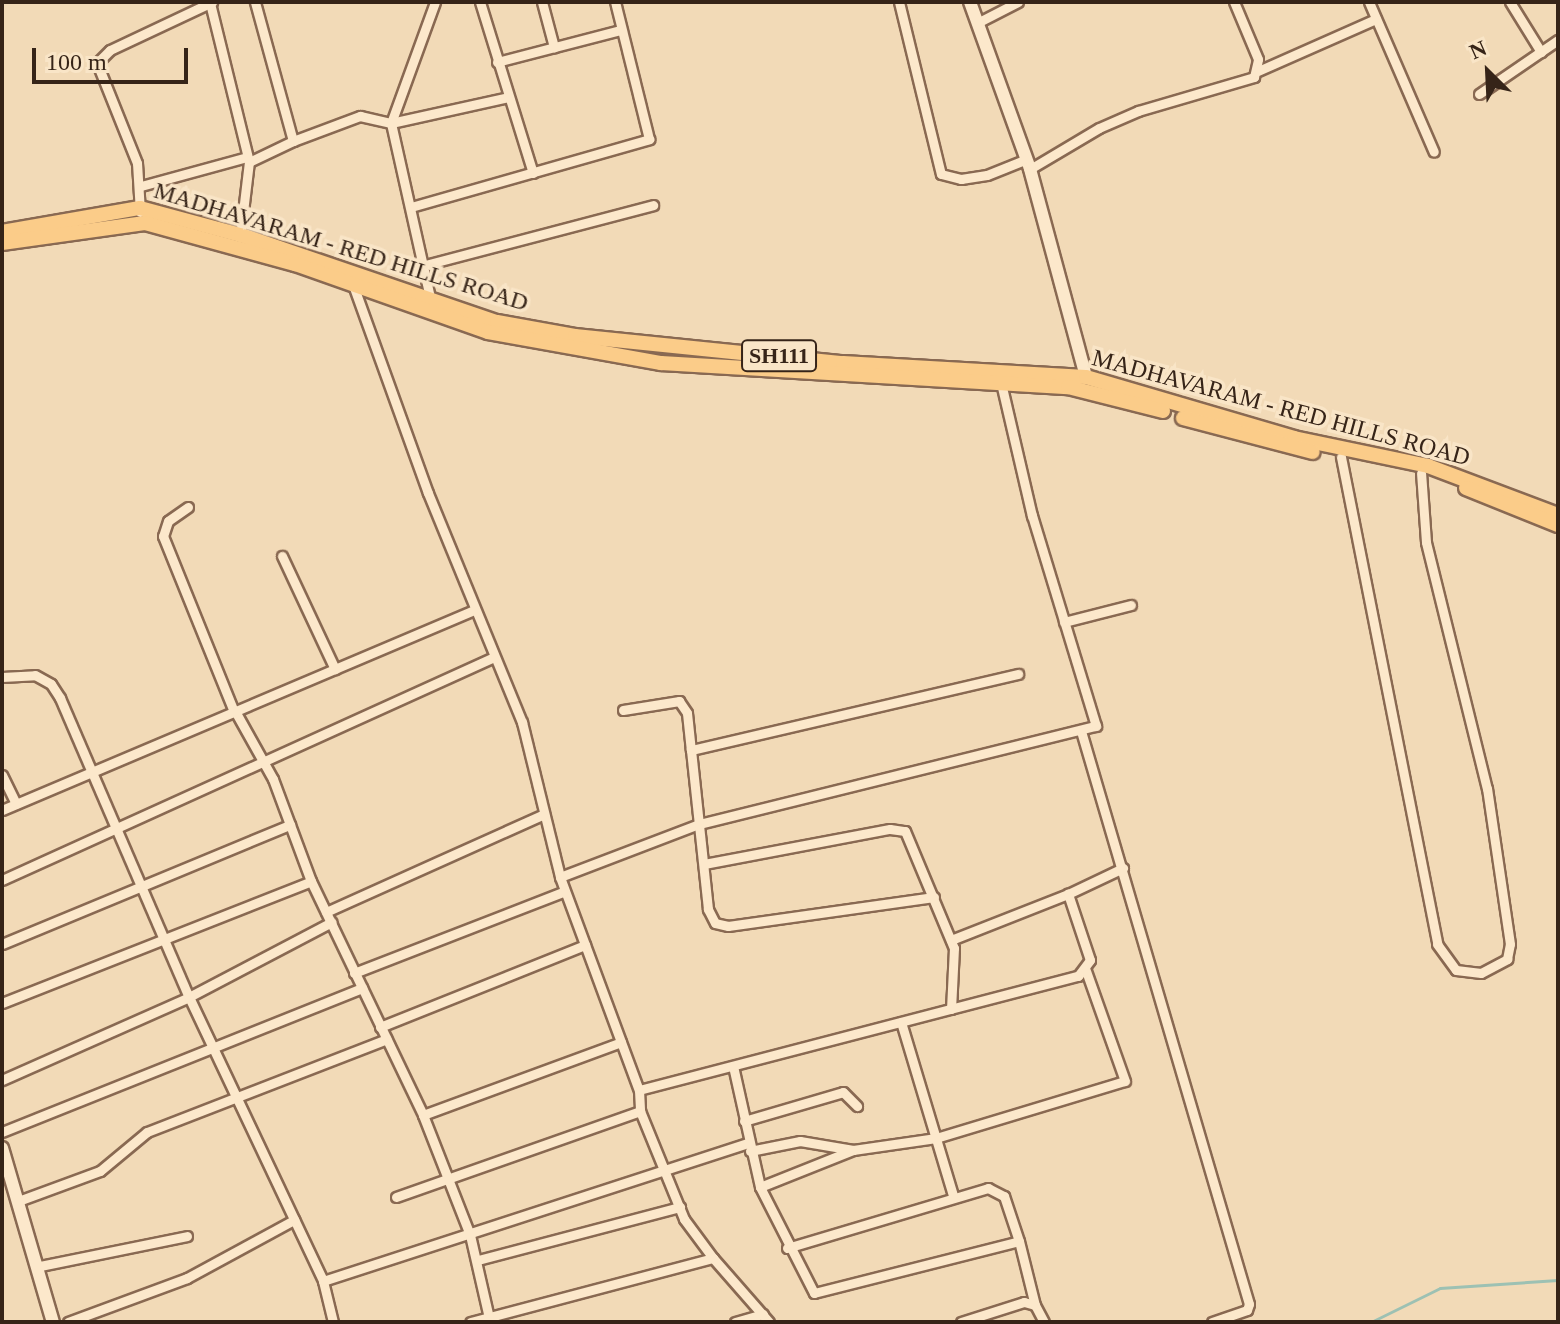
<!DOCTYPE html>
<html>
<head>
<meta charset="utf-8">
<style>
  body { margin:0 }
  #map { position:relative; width:1560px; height:1324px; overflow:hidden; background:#f2dab7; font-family:"Times New Roman",serif }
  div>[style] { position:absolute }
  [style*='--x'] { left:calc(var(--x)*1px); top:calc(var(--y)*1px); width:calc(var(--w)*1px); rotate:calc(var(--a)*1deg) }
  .stream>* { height:3px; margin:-1.5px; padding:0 1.5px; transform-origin:1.5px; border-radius:1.5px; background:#9dc1b3 }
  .roads { filter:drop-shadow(2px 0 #896952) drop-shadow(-2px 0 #896952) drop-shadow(0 2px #896952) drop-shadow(0 -2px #896952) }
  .street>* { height:9px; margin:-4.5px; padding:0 4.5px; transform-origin:4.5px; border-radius:4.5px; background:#fce8cb }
  .secondary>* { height:12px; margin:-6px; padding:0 6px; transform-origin:6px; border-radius:6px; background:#fce8cb }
  .primary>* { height:14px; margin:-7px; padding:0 7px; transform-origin:7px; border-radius:7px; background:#fbcc89 }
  span { translate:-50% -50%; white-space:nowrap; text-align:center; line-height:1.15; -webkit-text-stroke:7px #f9e5c7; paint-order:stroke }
  .shield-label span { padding:2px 6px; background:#f9e5c7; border:2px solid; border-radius:6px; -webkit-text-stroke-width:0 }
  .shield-label { font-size:22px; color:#362418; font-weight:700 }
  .street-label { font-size:24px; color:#362418 }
  .frame { position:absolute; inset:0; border:4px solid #362418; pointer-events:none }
  .north { position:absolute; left:1448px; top:32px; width:80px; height:80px; -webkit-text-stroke:6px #f9e5c7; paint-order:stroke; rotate:336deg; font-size:22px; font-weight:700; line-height:32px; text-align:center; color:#362418 }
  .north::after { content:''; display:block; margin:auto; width:28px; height:36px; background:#362418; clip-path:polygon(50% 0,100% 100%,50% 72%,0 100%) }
  .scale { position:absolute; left:32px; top:48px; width:156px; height:36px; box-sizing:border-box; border:4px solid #362418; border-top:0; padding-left:10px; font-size:24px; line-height:28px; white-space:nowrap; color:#362418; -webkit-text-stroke:6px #f9e5c7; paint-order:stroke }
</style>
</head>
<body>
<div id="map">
  <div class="stream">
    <i style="--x:1371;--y:1322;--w:77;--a:-26.2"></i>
    <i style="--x:1440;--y:1288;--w:118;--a:-3.9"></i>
  </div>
  <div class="roads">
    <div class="street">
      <i style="--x:480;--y:2;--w:179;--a:72.8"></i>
      <i style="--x:542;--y:2;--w:47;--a:75.1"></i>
      <i style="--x:899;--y:2;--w:177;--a:76.3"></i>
      <i style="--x:941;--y:174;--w:21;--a:14"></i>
      <i style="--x:961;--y:179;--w:26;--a:-9"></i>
      <i style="--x:987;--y:175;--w:43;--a:-21.8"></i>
      <i style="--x:1369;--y:2;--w:163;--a:66.6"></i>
      <i style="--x:1510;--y:2;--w:59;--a:58.2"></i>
      <i style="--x:210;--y:3;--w:164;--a:76.2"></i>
      <i style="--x:977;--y:23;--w:46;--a:-27.1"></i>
      <i style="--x:497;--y:62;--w:128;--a:-14.5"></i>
      <i style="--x:1258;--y:71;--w:129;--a:-23.8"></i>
      <i style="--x:1479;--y:94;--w:96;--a:-34.4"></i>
      <i style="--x:293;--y:141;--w:72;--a:-20.5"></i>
      <i style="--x:360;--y:116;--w:32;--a:13"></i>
      <i style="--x:391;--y:123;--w:120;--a:-12.5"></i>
      <i style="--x:1030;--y:169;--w:80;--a:-30.7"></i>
      <i style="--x:1099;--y:128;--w:43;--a:-23.6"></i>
      <i style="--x:1138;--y:111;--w:121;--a:-16.3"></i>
      <i style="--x:1254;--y:77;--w:18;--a:-77"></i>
      <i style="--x:1258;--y:59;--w:62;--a:-112.8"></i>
      <i style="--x:141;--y:186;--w:110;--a:-15.3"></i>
      <i style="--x:411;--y:207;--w:248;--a:-15.9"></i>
      <i style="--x:649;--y:139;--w:141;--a:-103.9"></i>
      <i style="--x:140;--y:212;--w:49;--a:-93.5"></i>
      <i style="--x:137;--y:163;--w:108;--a:-111.8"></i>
      <i style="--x:97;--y:63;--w:18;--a:-45"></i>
      <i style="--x:110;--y:50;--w:113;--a:-25.2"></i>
      <i style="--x:240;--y:237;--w:76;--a:-83.2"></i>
      <i style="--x:249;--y:162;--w:49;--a:-25.5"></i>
      <i style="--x:293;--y:141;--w:144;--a:-105.3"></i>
      <i style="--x:425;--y:265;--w:236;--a:-14.7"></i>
      <i style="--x:352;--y:282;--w:224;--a:70.2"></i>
      <i style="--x:428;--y:493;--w:248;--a:67.7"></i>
      <i style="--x:522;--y:722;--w:160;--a:76.2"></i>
      <i style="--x:560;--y:877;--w:227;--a:69.7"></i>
      <i style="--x:639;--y:1090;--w:21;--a:87"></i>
      <i style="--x:640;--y:1111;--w:117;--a:67.8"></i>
      <i style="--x:684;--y:1219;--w:49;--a:53.4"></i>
      <i style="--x:713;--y:1258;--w:251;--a:165.2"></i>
      <i style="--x:431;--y:302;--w:183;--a:-102.6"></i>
      <i style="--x:391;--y:123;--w:129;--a:-70"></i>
      <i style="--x:1341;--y:457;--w:496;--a:78.8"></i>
      <i style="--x:1437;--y:944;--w:32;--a:54"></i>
      <i style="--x:1456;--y:970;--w:25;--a:7"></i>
      <i style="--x:1481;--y:973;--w:30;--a:-28"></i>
      <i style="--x:1507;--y:959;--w:15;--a:-79"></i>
      <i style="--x:1510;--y:944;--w:157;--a:-98.4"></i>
      <i style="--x:1487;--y:789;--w:254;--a:-103.9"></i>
      <i style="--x:1426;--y:542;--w:69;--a:-94.1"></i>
      <i style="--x:188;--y:507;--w:24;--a:145"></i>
      <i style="--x:168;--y:521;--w:16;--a:108"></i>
      <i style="--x:163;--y:536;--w:190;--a:68"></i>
      <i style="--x:282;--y:556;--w:125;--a:64.9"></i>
      <i style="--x:1064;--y:622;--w:69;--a:-14.2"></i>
      <i style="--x:2;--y:677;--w:33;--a:-3"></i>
      <i style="--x:35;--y:675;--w:18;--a:29"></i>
      <i style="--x:51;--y:684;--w:17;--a:57"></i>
      <i style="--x:60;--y:698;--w:326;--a:66.7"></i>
      <i style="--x:189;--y:997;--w:314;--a:64.7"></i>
      <i style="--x:323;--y:1281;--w:42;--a:76.3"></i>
      <i style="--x:623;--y:710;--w:57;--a:-9.1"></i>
      <i style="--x:679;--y:701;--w:14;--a:56"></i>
      <i style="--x:687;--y:713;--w:37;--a:84"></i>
      <i style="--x:235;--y:711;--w:78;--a:60.8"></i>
      <i style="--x:273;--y:779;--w:109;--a:69.6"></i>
      <i style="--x:311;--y:881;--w:259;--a:64.4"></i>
      <i style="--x:423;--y:1115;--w:129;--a:68.6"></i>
      <i style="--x:470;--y:1235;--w:85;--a:77.1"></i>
      <i style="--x:1081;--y:731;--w:597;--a:73.66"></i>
      <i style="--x:1249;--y:1304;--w:6;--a:108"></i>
      <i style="--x:1247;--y:1310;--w:37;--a:161"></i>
      <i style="--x:2;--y:775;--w:32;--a:64"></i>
      <i style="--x:2;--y:810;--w:513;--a:-22.96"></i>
      <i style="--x:704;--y:864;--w:189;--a:-10.7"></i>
      <i style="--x:890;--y:829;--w:15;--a:8"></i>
      <i style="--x:905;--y:831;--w:127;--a:67.3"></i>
      <i style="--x:954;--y:948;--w:61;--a:92.8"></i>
      <i style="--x:560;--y:877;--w:149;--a:-20.9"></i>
      <i style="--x:699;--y:824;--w:409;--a:-13.9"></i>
      <i style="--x:1096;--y:726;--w:220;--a:-106.9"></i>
      <i style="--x:1032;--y:516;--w:137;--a:-103.1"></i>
      <i style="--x:2;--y:880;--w:540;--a:-24.38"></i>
      <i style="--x:934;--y:897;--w:208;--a:172"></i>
      <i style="--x:728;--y:926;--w:13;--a:-167"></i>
      <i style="--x:715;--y:923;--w:16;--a:-117"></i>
      <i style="--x:708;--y:909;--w:160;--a:-96.1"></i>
      <i style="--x:691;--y:750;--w:336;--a:-13.1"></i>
      <i style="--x:326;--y:912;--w:239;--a:-24.2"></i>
      <i style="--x:951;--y:940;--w:126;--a:-21.5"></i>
      <i style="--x:2;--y:944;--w:312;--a:-22.5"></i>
      <i style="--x:354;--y:973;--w:226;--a:-21.2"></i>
      <i style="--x:2;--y:1003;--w:332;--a:-21.5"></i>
      <i style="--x:901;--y:1022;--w:181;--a:73.3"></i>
      <i style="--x:380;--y:1027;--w:221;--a:-21.8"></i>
      <i style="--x:733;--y:1066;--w:124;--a:77.4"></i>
      <i style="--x:760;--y:1187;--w:119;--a:63"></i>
      <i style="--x:814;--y:1293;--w:211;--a:-14.2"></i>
      <i style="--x:1019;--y:1241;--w:66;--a:76"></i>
      <i style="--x:2;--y:1080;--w:205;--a:-23.9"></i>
      <i style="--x:189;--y:997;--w:161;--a:-27.7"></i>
      <i style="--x:639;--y:1090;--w:454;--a:-14.6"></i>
      <i style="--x:1078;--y:976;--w:20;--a:-53"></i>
      <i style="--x:1090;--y:960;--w:70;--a:-108.4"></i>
      <i style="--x:1068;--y:894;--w:61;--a:-25.3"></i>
      <i style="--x:423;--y:1115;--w:211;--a:-20.2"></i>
      <i style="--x:744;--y:1121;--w:103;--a:-16.3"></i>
      <i style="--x:843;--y:1092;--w:20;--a:45"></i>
      <i style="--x:2;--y:1132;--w:388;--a:-21.8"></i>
      <i style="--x:750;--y:1151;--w:51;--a:-11.3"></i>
      <i style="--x:800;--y:1141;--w:54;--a:9.6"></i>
      <i style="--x:760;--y:1187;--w:100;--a:-21.7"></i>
      <i style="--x:853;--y:1150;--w:84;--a:-8.2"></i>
      <i style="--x:936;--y:1138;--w:197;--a:-16.8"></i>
      <i style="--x:1125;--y:1081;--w:117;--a:-109.5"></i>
      <i style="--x:396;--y:1197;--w:259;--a:-19.4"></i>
      <i style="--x:21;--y:1200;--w:84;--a:-20.2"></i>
      <i style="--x:100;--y:1171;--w:61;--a:-39.7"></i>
      <i style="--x:147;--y:1132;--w:257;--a:-21.2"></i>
      <i style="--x:787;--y:1248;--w:210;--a:-16.6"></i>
      <i style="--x:988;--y:1188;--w:18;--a:27"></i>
      <i style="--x:1004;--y:1196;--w:47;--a:71.6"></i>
      <i style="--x:713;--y:1258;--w:85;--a:48.8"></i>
      <i style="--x:478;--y:1260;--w:209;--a:-14.7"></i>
      <i style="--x:40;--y:1266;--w:150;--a:-11.5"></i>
      <i style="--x:323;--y:1281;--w:447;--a:-18"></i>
      <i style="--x:68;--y:1322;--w:127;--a:-20.3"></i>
      <i style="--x:187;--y:1278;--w:122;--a:-28.5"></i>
      <i style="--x:735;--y:1322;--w:29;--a:-16"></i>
      <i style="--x:961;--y:1322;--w:66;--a:-17.6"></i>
      <i style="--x:1024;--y:1302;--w:11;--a:15"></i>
      <i style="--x:1035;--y:1305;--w:19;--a:62"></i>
    </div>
    <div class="secondary">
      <i style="--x:970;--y:2;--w:177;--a:70.2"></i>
      <i style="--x:1030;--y:169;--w:215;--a:74.9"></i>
      <i style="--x:2;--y:1148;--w:181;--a:73.7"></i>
    </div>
    <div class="primary">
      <i style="--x:2;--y:232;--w:140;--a:-9.9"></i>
      <i style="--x:140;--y:208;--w:105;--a:15"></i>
      <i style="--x:241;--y:235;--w:270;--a:18.8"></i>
      <i style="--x:497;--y:322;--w:79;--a:10.2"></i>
      <i style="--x:575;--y:336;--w:269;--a:5.8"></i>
      <i style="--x:843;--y:363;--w:243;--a:3.3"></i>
      <i style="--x:1086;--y:377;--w:217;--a:16.3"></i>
      <i style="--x:1294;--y:438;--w:137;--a:11.8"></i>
      <i style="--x:1428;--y:466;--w:139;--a:20.7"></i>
      <i style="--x:2;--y:243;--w:144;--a:-8"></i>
      <i style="--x:145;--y:223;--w:156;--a:15.3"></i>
      <i style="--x:295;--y:264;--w:205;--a:19.4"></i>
      <i style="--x:488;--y:332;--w:176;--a:10.2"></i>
      <i style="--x:661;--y:363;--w:408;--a:3.4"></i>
      <i style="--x:1068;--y:387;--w:98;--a:14.2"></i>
      <i style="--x:1183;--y:418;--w:134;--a:14.7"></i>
      <i style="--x:1466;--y:488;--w:99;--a:21.9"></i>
    </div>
  </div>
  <div class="shield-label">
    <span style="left:779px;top:356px">SH111</span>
  </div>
  <div class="street-label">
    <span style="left:341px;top:247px;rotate:17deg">MADHAVARAM - RED HILLS ROAD</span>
    <span style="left:1281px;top:408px;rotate:15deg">MADHAVARAM - RED HILLS ROAD</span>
  </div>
  <div class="frame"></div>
  <div class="north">N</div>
  <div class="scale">100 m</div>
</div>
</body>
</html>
